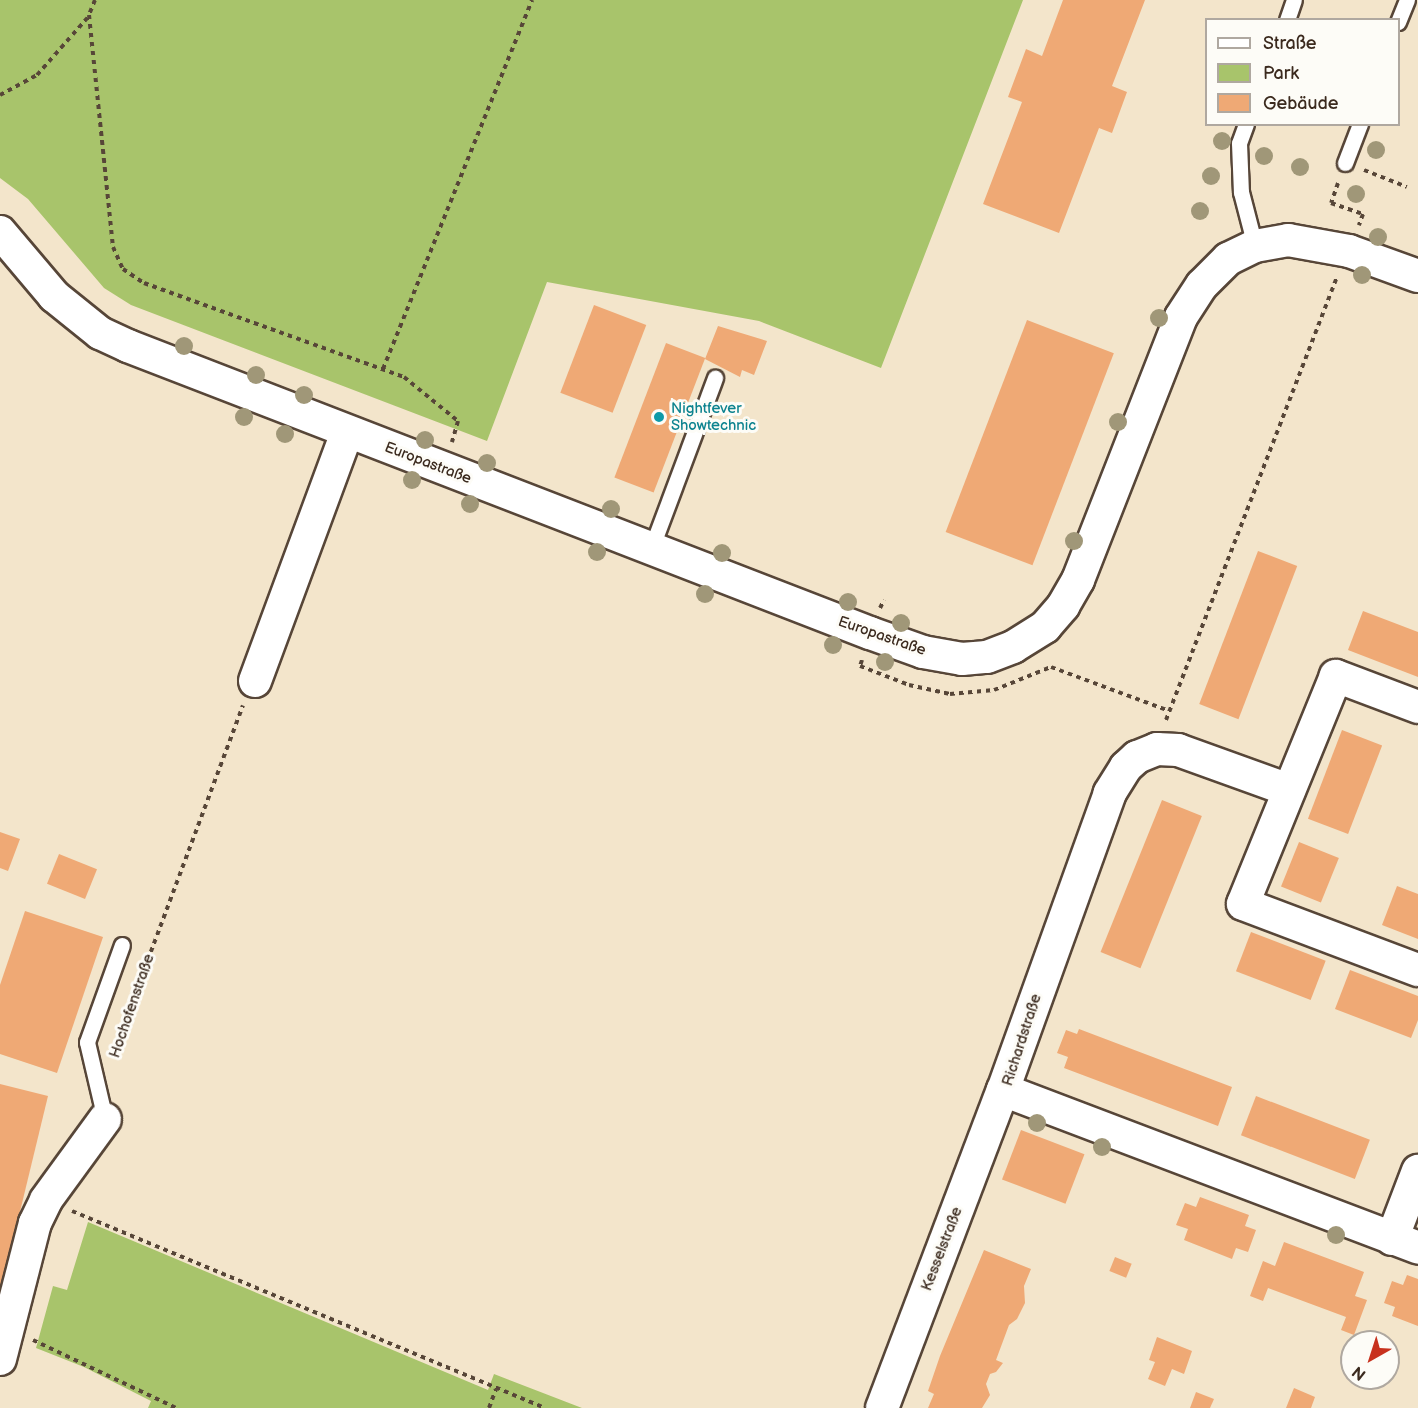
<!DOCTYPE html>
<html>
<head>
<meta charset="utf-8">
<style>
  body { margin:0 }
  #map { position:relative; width:1418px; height:1408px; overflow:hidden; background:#f3e5cb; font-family:"Balsamiq Sans",sans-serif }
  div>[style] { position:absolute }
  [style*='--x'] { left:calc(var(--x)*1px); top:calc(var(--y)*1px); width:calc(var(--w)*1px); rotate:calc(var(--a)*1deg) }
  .green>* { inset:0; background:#a8c46b }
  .building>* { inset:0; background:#efa975; transform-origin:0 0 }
  .path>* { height:4px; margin-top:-2px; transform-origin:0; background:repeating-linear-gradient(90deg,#574638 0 4.5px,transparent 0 9px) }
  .roads { filter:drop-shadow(2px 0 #574638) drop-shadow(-2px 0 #574638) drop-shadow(0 2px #574638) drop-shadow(0 -2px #574638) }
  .service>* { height:15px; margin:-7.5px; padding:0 7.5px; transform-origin:7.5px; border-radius:7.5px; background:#fff }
  .minor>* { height:32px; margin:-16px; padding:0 16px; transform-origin:16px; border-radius:16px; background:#fff }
  .trees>* { width:18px; height:18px; margin:-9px; border-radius:50%; background:#a09778 }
  .dots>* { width:16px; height:16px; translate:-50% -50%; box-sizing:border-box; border:3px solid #fdfcf7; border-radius:50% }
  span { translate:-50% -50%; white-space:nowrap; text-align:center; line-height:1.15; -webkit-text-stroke:6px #fdfcf7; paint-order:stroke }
  .culture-label { font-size:15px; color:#0d838f }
  .left { translate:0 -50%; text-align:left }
  .street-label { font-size:15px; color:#3b2a1e }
  .legend { position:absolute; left:1205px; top:18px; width:195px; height:108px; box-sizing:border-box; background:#fdfcf7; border:2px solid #afa8a0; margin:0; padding:8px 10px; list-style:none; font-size:18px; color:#3b2a1e }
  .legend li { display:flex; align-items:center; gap:12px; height:30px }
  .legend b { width:30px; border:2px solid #afa8a0 }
  .north { position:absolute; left:1340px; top:1330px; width:60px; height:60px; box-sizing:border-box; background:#fdfcf7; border:2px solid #afa8a0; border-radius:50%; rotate:219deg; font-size:16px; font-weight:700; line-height:24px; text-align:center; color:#3b2a1e }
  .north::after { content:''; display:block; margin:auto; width:21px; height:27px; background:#c8321e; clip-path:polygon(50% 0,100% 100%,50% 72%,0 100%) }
</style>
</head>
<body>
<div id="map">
  <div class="green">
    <i style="clip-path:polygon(0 0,1023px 0,881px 368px,759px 321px,547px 282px,487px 441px,131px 305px,104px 288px,28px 199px,0 178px)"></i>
    <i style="clip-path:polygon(88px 1222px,488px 1390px,494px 1374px,582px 1408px,148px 1408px,151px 1401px,84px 1367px,36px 1348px,53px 1286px,67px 1290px)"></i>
  </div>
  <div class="building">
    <i style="clip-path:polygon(1063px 0,1145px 0,1112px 86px,1127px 92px,1112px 133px,1099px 128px,1059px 233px,983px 204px,1022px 102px,1008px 97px,1026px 49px,1042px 56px)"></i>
    <i style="left:594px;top:305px;width:56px;height:94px;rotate:21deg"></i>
    <i style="left:1027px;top:320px;width:93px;height:227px;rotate:21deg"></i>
    <i style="clip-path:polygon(718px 326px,767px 341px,754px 375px,742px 370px,740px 377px,705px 359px)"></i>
    <i style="left:666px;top:343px;width:42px;height:144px;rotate:21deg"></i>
    <i style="left:1258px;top:551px;width:42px;height:164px;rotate:21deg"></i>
    <i style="clip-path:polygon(1363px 611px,1418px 632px,1418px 677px,1348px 650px)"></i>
    <i style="left:1342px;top:730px;width:43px;height:95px;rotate:21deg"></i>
    <i style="left:1162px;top:800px;width:43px;height:164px;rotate:22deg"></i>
    <i style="clip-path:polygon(0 832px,20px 839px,8px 871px,0 868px)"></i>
    <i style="left:1299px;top:842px;width:43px;height:48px;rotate:22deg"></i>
    <i style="left:59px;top:854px;width:41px;height:32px;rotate:22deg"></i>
    <i style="clip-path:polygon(1397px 886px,1418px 894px,1418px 939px,1382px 925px)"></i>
    <i style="clip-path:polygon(25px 911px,103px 937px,57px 1073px,0 1054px,0 985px)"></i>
    <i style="left:1251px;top:932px;width:80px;height:42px;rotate:21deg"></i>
    <i style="clip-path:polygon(1350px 970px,1418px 996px,1418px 1020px,1411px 1038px,1335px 1009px)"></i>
    <i style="clip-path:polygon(1079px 1029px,1232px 1087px,1218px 1126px,1064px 1068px,1068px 1057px,1057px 1053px,1066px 1030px,1077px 1034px)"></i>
    <i style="clip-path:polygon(0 1084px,48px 1096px,1px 1290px,0 1290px)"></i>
    <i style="left:1256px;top:1096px;width:122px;height:42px;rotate:21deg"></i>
    <i style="left:1021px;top:1130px;width:68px;height:53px;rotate:21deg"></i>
    <i style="clip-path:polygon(1200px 1197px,1249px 1215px,1245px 1226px,1256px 1230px,1248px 1252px,1236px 1248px,1232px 1259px,1184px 1240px,1188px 1229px,1176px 1225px,1185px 1203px,1196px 1207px)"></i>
    <i style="clip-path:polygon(1284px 1242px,1364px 1272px,1355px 1296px,1367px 1300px,1354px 1335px,1341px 1330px,1346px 1317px,1268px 1288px,1263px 1301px,1250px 1296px,1263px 1261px,1275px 1266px)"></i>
    <i style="clip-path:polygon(984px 1250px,1031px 1269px,1024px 1286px,1025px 1303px,1017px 1319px,1009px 1325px,996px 1360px,1003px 1363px,996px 1372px,990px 1374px,986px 1384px,990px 1395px,982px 1408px,928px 1408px,934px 1394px,928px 1391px,940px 1356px)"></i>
    <i style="left:1115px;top:1257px;width:18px;height:15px;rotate:22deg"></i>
    <i style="clip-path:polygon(1407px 1275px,1418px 1279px,1418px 1326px,1392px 1316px,1395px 1307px,1384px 1303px,1392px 1281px,1403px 1285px)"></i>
    <i style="clip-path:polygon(1157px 1337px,1192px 1351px,1184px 1374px,1172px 1369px,1165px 1386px,1148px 1379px,1155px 1362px,1149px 1360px)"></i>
    <i style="clip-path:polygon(1294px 1388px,1315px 1397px,1311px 1408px,1286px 1408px)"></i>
    <i style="clip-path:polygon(1196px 1392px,1214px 1399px,1210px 1408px,1190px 1408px)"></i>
  </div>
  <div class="path">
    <i style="--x:95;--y:0;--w:16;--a:112"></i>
    <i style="--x:89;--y:15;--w:233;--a:84.1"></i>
    <i style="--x:113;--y:247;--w:24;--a:66"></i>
    <i style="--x:123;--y:269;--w:25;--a:34"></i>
    <i style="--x:144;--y:283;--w:276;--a:19.9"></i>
    <i style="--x:404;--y:377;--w:70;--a:39.2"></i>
    <i style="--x:458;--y:421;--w:22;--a:106"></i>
    <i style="--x:0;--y:95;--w:42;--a:-28.4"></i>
    <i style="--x:37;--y:75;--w:79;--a:-48.6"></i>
    <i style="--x:1364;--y:170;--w:46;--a:21.6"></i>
    <i style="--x:1338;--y:183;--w:21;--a:109"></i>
    <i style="--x:1331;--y:203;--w:34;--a:19"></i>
    <i style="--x:1363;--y:214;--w:12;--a:110"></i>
    <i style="--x:383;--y:369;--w:398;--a:-68"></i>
    <i style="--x:880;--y:608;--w:9;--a:-63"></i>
    <i style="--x:862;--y:660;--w:6;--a:108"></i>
    <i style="--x:860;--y:666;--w:53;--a:21.2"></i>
    <i style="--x:909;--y:685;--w:42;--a:12.4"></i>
    <i style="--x:950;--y:694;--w:44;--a:-5.2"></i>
    <i style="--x:994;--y:690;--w:61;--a:-22"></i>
    <i style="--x:1051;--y:667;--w:126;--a:20.4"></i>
    <i style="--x:1166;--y:720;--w:475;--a:-68.9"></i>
    <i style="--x:113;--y:1053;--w:371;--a:-69.5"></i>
    <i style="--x:72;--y:1211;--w:512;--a:22.61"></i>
    <i style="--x:33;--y:1340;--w:158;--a:25.4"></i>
    <i style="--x:489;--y:1408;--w:20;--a:-70"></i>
  </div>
  <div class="roads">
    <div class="service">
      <i style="--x:1287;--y:20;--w:21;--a:-71"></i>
      <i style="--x:1398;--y:22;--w:24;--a:-68"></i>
      <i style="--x:1246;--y:124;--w:20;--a:110"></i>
      <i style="--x:1239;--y:143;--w:49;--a:87.7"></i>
      <i style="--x:1241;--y:192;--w:56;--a:75.5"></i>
      <i style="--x:1345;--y:163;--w:42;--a:-69"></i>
      <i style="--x:651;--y:549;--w:183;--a:-69.5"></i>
      <i style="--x:105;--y:1119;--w:79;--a:-103.2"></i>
      <i style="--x:87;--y:1042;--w:103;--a:-70.2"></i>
    </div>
    <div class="minor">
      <i style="--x:0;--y:232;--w:84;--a:49.8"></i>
      <i style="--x:54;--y:296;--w:59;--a:38.8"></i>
      <i style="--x:100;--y:333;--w:31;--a:25"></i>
      <i style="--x:128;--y:346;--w:796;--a:21.15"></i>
      <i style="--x:870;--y:633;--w:56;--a:19.7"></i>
      <i style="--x:923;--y:652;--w:40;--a:10"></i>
      <i style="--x:962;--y:659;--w:25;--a:-5"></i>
      <i style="--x:987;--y:657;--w:28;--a:-21"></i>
      <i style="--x:1013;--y:647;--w:38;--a:-32"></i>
      <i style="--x:1045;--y:627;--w:28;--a:-49"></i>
      <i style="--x:1063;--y:606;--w:30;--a:-60"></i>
      <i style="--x:1078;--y:580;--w:282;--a:-68.6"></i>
      <i style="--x:1181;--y:317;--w:38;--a:-57"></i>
      <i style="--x:1202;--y:285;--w:37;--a:-45"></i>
      <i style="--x:1228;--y:259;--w:30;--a:-26"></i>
      <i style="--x:1255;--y:246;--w:34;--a:-10"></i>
      <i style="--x:1288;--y:240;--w:62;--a:10.2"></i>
      <i style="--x:1349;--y:251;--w:73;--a:19.9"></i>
      <i style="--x:255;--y:681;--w:265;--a:-69.7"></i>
      <i style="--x:1418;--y:707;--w:88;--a:-159.3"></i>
      <i style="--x:1336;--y:676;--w:246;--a:112.2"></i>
      <i style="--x:1243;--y:904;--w:187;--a:20.7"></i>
      <i style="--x:1289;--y:790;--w:118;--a:-160.2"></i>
      <i style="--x:1178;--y:750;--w:21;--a:-177"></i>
      <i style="--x:1157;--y:749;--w:22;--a:158"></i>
      <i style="--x:1137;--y:757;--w:15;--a:138"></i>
      <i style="--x:1126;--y:767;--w:31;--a:122"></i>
      <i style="--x:1110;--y:793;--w:316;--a:109.8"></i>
      <i style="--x:1003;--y:1090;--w:444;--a:20.8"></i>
      <i style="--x:1392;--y:1239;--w:73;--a:-69.1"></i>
      <i style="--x:0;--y:1359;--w:140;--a:-75.6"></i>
      <i style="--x:35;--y:1223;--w:25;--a:-64"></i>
      <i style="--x:46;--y:1200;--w:100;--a:-53.9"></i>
      <i style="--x:882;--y:1408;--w:340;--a:-69.2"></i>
    </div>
  </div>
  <div class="trees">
    <i style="left:1222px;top:141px"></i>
    <i style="left:1376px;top:150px"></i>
    <i style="left:1264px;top:156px"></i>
    <i style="left:1300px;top:167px"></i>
    <i style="left:1211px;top:176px"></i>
    <i style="left:1356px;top:194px"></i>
    <i style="left:1200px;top:211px"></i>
    <i style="left:1378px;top:237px"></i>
    <i style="left:1362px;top:275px"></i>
    <i style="left:1159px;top:318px"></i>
    <i style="left:184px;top:346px"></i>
    <i style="left:256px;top:375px"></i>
    <i style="left:304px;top:395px"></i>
    <i style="left:244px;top:417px"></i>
    <i style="left:1118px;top:422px"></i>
    <i style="left:285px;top:434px"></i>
    <i style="left:425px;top:440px"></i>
    <i style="left:487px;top:463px"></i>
    <i style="left:412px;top:480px"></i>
    <i style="left:470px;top:504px"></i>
    <i style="left:611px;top:509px"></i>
    <i style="left:1074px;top:541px"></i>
    <i style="left:597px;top:552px"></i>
    <i style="left:722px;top:553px"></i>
    <i style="left:705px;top:594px"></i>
    <i style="left:848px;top:602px"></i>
    <i style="left:901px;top:623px"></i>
    <i style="left:833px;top:645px"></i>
    <i style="left:885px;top:662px"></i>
    <i style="left:1037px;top:1123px"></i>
    <i style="left:1102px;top:1147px"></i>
    <i style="left:1336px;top:1235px"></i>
  </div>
  <div class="dots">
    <i style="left:659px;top:417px;background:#0f9aa8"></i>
  </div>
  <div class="culture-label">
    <span class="left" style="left:671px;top:417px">Nightfever<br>Showtechnic</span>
  </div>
  <div class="street-label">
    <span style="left:428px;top:463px;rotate:21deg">Europastraße</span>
    <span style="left:882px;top:636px;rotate:19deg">Europastraße</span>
    <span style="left:132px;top:1006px;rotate:-71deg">Hochofenstraße</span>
    <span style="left:1022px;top:1040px;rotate:-72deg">Richardstraße</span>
    <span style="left:942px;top:1249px;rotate:-69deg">Kesselstraße</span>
  </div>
  <ul class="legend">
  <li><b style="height:8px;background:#fff"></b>Straße</li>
  <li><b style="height:16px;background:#a8c46b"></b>Park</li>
  <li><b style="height:16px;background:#efa975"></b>Gebäude</li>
  </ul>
  <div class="north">N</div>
</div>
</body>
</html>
